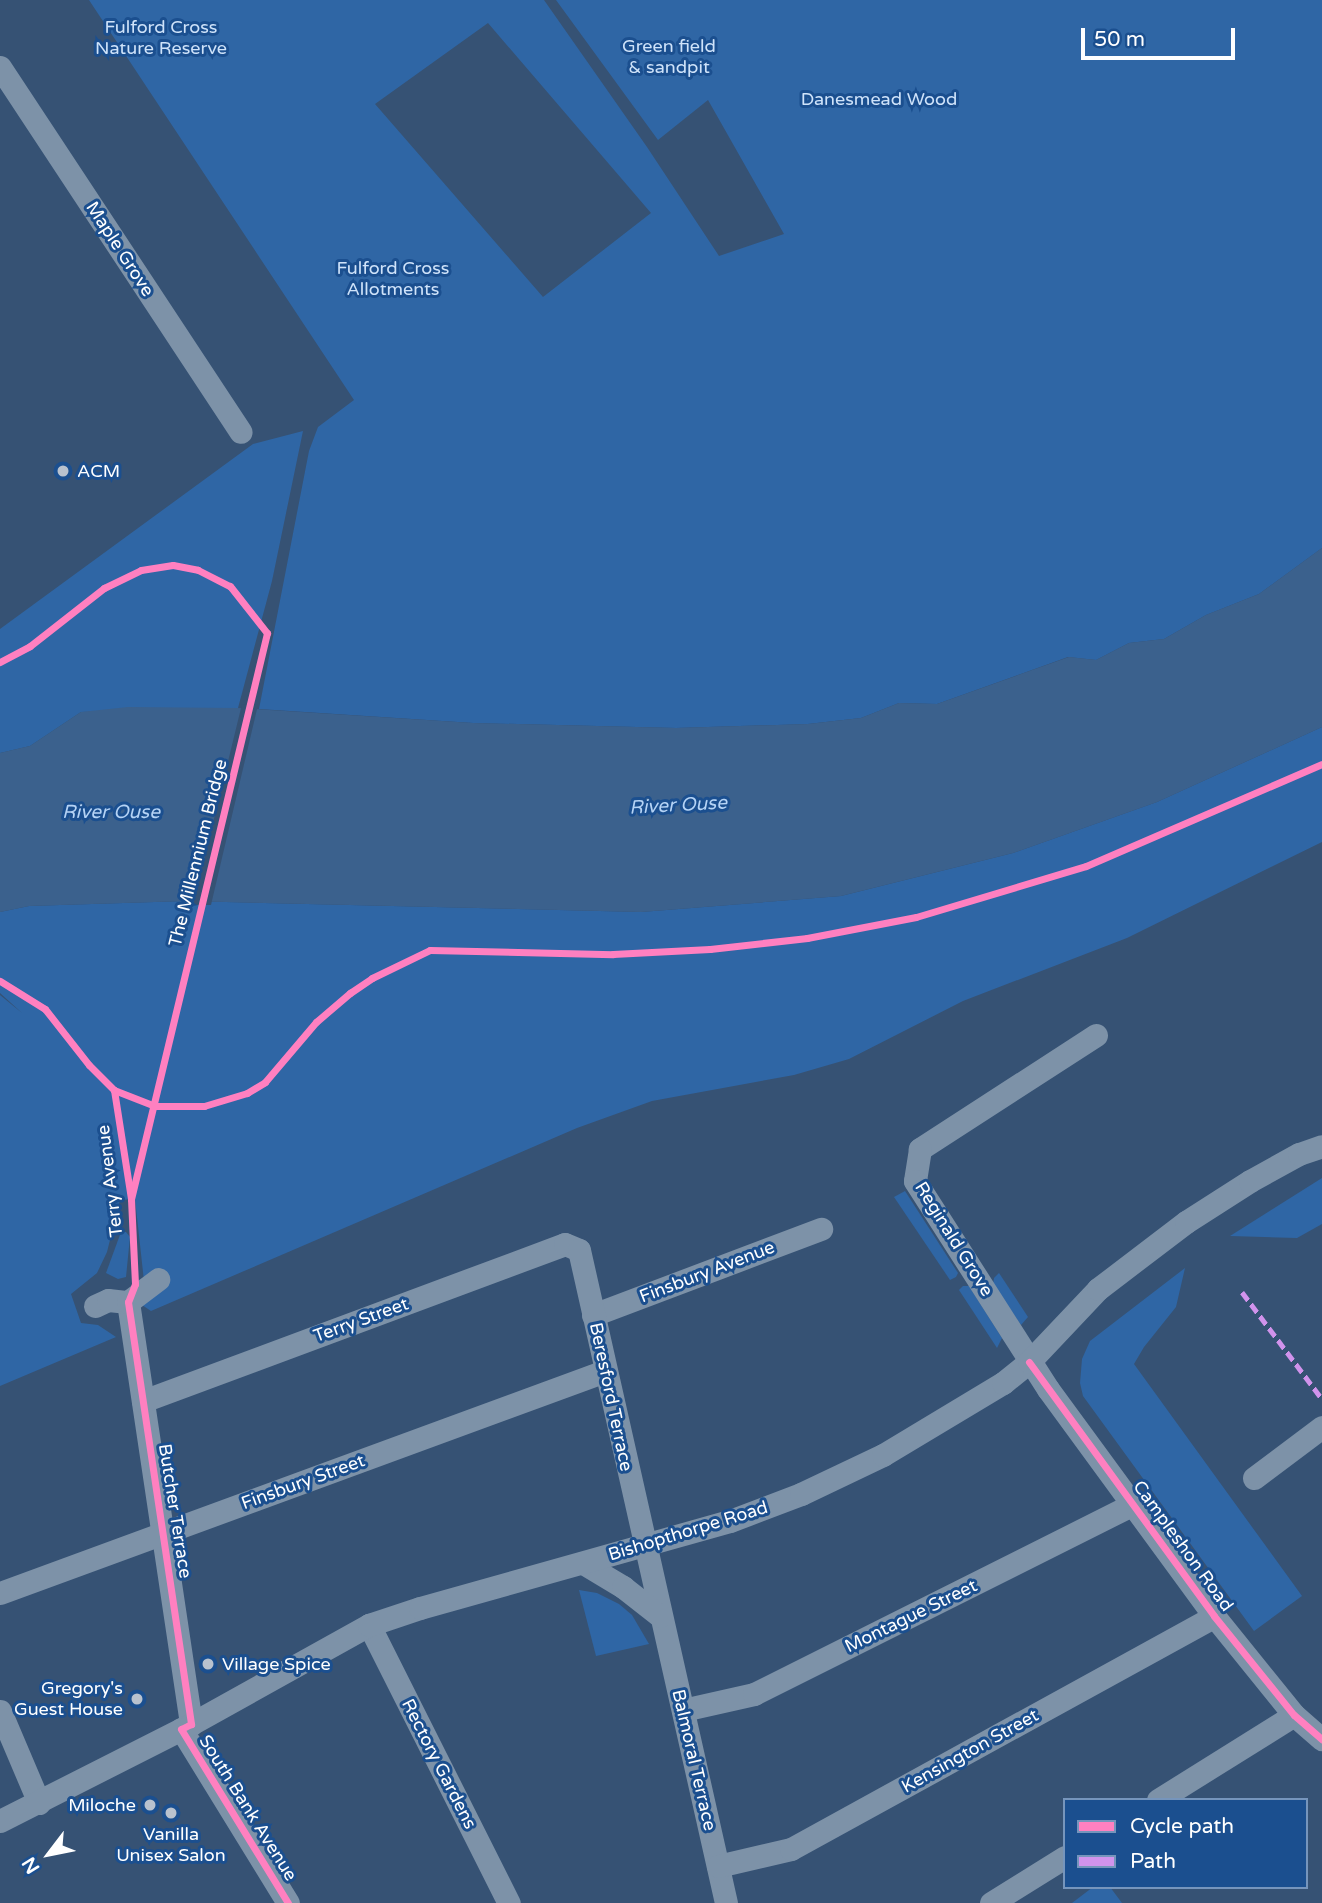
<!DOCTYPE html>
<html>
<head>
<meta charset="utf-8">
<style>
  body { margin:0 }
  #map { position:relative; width:1322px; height:1903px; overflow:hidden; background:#365274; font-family:"Varela Round",sans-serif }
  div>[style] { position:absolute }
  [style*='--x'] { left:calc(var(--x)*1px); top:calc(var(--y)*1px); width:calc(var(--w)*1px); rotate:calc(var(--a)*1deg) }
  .green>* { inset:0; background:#2f66a5 }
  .water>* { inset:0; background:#3b618d }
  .pier>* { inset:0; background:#365274 }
  .minor>* { height:23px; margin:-11.5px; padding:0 11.5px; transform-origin:11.5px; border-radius:11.5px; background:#7d92a8 }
  .quiet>* { height:5px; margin-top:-2.5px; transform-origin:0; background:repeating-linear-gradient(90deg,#d193ec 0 10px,transparent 0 15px) }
  .cycleway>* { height:7px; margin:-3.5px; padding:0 3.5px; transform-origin:3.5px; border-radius:3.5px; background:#ff80c0 }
  .dots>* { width:19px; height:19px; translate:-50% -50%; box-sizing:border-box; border:4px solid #1b4f8f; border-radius:50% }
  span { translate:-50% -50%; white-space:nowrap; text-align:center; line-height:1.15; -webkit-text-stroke:6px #1b4f8f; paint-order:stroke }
  .park-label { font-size:18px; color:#cfe3fa }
  .street-label { font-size:18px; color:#fff }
  .poi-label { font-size:18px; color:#fff }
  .left { translate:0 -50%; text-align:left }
  .right { translate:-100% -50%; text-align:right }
  .water-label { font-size:19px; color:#b5d3f5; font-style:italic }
  .legend { position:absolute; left:1063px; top:1798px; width:245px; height:91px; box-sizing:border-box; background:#1b4f8f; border:2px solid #7695bc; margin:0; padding:9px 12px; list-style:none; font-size:21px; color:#fff }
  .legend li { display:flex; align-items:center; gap:14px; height:35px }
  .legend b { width:35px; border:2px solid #7695bc }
  .north { position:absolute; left:14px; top:1819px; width:70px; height:70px; -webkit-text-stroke:5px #1b4f8f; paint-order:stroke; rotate:238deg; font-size:19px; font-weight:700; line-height:28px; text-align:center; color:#fff }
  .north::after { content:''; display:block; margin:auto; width:24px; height:32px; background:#fff; clip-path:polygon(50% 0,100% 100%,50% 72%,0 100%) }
  .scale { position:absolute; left:1081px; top:28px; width:154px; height:32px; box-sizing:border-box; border:4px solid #fff; border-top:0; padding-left:9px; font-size:21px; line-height:24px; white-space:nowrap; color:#fff; -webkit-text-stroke:5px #1b4f8f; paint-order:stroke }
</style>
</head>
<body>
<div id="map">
  <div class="green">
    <i style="clip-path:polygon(evenodd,89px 0,544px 0,647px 147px,719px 256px,784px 234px,708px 100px,658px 140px,556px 0,1322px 0,1322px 548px,1259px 594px,1206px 615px,1164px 639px,1129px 643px,1096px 660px,1068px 657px,937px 704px,899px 703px,861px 718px,808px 724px,676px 728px,473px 723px,259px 709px,309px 451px,318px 427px,354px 400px,89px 0,488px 23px,651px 213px,543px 297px,375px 104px,488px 23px)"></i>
    <i style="clip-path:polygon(303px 431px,272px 581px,238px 708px,81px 712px,30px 746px,0 753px,0 629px,253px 444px)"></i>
    <i style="clip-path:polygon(1322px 727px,1322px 842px,1127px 938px,963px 1001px,849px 1059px,794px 1075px,652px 1101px,577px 1128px,151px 1311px,142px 1305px,144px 1281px,135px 1199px,120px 1200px,107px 1252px,97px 1273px,71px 1294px,81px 1323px,98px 1325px,116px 1337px,0 1386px,0 995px,22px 1013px,0 993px,0 912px,29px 906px,186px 901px,641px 912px,841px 896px,1013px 853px,1157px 802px)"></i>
    <i style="clip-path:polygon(1322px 1178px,1322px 1224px,1297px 1238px,1230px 1236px)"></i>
    <i style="clip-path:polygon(905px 1191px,958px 1273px,956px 1277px,950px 1280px,894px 1197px)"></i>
    <i style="clip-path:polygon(121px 1232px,126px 1232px,130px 1237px,126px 1277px,118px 1279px,106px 1273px)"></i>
    <i style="clip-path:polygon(1185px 1268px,1176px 1307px,1144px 1347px,1134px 1364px,1302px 1596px,1254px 1631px,1083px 1396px,1080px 1383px,1082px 1359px,1090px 1341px)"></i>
    <i style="clip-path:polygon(999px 1273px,1028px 1317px,1021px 1325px,993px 1285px,994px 1278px)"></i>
    <i style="clip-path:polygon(963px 1286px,969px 1286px,1002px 1338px,997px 1348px,959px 1290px)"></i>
    <i style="clip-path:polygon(579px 1590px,597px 1593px,619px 1604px,632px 1615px,649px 1644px,596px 1656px)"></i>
    <i style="clip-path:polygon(1093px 1887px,1110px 1887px,1122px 1903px,1072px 1903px)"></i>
  </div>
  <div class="water">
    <i style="clip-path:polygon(1322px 548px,1322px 727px,1157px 802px,1013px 853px,841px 896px,641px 912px,186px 901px,29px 906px,0 912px,0 753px,30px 746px,81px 712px,128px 707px,238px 708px,473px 723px,676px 728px,808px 724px,861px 718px,899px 703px,937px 704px,1069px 657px,1096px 660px,1129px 643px,1164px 639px,1206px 615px,1259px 594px)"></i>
  </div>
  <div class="pier">
    <i style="clip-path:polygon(242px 704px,258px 705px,222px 858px,211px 905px,193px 905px)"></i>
  </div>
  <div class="minor">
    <i style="--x:0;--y:67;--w:437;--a:56.6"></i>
    <i style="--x:1096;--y:1035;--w:210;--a:147.1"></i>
    <i style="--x:920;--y:1149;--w:32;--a:99"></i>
    <i style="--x:915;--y:1181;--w:247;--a:57.4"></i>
    <i style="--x:1048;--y:1389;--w:281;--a:53.8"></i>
    <i style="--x:1214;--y:1616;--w:127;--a:51.1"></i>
    <i style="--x:1294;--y:1715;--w:37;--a:41"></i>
    <i style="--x:128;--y:1302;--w:427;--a:81.5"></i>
    <i style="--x:95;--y:1306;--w:14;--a:-25"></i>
    <i style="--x:108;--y:1300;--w:20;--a:6"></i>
    <i style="--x:128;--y:1302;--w:38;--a:-37"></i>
    <i style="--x:593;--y:1315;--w:244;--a:-20.7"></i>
    <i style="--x:143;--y:1401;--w:450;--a:-20.4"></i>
    <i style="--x:565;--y:1244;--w:15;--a:23"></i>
    <i style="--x:579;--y:1250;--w:669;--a:77.31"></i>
    <i style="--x:1254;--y:1478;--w:85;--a:-36.9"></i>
    <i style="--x:583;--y:1563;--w:47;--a:31"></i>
    <i style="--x:623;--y:1587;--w:47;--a:38.1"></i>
    <i style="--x:0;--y:1593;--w:644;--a:-20.15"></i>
    <i style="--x:369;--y:1625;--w:311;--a:63.3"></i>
    <i style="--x:683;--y:1710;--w:73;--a:-12.7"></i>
    <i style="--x:754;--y:1694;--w:424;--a:-26.6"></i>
    <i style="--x:0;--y:1711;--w:100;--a:67"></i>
    <i style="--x:181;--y:1729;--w:204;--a:58.4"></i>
    <i style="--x:1158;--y:1800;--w:160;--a:-32"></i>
    <i style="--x:0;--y:1821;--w:214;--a:-26.9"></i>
    <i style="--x:191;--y:1724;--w:204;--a:-29.1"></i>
    <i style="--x:369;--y:1625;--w:54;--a:-18.4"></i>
    <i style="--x:420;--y:1608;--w:322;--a:-15.7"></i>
    <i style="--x:730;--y:1521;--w:76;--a:-20.8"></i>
    <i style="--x:801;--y:1494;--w:91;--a:-25.4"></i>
    <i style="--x:883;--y:1455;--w:140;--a:-31"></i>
    <i style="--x:1003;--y:1383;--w:33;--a:-39"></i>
    <i style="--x:1029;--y:1362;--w:100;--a:-46.6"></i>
    <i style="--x:1098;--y:1289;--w:111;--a:-37.3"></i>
    <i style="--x:1186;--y:1222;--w:76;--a:-32.6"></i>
    <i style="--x:1250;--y:1181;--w:56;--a:-28.9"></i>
    <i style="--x:1299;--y:1154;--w:24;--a:-19"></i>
    <i style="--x:718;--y:1866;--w:75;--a:-13.1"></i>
    <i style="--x:791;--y:1849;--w:483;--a:-28.8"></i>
    <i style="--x:991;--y:1903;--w:87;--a:-31.9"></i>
  </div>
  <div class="quiet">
    <i style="--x:1242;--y:1292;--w:134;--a:53.2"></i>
  </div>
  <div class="cycleway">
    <i style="--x:0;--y:662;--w:34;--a:-28"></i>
    <i style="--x:30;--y:646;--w:94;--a:-38.1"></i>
    <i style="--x:104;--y:588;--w:41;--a:-25.9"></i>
    <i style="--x:141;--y:570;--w:32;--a:-9"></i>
    <i style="--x:173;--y:565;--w:25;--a:11"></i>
    <i style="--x:198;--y:570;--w:36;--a:27"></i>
    <i style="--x:230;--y:586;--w:60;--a:51.8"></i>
    <i style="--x:267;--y:633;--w:582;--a:103.51"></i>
    <i style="--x:0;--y:981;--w:53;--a:31.9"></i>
    <i style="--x:45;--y:1009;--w:71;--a:51.8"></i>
    <i style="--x:89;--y:1065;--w:35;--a:45"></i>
    <i style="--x:114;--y:1090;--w:44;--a:21.3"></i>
    <i style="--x:155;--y:1106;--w:49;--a:0"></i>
    <i style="--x:204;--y:1106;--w:45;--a:-16.8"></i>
    <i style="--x:247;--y:1093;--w:21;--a:-31"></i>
    <i style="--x:265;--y:1082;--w:79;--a:-49.6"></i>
    <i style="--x:316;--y:1022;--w:45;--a:-40.5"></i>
    <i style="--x:350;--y:993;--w:27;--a:-34"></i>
    <i style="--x:372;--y:978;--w:64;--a:-25.8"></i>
    <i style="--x:430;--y:950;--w:183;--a:1.3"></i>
    <i style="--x:613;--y:954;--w:97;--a:-3"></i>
    <i style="--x:710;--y:949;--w:98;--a:-6.5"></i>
    <i style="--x:807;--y:938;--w:111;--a:-10.9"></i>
    <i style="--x:916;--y:917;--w:177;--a:-16.7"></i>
    <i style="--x:1086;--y:866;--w:257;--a:-23.4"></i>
    <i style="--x:114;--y:1090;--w:110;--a:81.1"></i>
    <i style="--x:131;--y:1199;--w:85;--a:87.3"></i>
    <i style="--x:135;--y:1284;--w:19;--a:111"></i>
    <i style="--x:128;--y:1302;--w:427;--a:81.5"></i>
    <i style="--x:191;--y:1724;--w:11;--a:153"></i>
    <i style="--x:181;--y:1729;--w:204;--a:58.4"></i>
    <i style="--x:1029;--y:1362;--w:314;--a:53.9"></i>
    <i style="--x:1214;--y:1616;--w:127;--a:51.1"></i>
    <i style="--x:1294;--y:1715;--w:37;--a:41"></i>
  </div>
  <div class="dots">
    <i style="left:63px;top:471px;background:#b9c2ce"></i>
    <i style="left:208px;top:1664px;background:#b9c2ce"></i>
    <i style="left:137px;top:1699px;background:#b9c2ce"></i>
    <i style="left:150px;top:1805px;background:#b9c2ce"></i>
    <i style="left:171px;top:1813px;background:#b9c2ce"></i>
  </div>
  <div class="park-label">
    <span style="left:161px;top:38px">Fulford Cross<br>Nature Reserve</span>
    <span style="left:669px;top:57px">Green field<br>&amp; sandpit</span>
    <span style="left:879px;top:99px">Danesmead Wood</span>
    <span style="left:393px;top:279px">Fulford Cross<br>Allotments</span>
  </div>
  <div class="street-label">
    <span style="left:120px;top:249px;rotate:57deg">Maple Grove</span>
    <span style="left:198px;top:853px;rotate:-76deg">The Millennium Bridge</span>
    <span style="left:110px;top:1181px;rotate:-97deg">Terry Avenue</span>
    <span style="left:954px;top:1239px;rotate:58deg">Reginald Grove</span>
    <span style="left:707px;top:1272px;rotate:-21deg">Finsbury Avenue</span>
    <span style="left:361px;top:1320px;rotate:-20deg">Terry Street</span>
    <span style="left:611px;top:1397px;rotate:78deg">Beresford Terrace</span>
    <span style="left:303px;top:1482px;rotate:-20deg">Finsbury Street</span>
    <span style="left:175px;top:1511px;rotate:81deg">Butcher Terrace</span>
    <span style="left:688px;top:1531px;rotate:-17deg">Bishopthorpe Road</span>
    <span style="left:1183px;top:1546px;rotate:54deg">Campleshon Road</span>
    <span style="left:911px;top:1616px;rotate:-26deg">Montague Street</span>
    <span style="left:970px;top:1751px;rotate:-29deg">Kensington Street</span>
    <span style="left:694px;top:1760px;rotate:77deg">Balmoral Terrace</span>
    <span style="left:439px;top:1764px;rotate:63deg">Rectory Gardens</span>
    <span style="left:248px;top:1808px;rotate:58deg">South Bank Avenue</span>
  </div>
  <div class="poi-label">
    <span class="left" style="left:77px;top:471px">ACM</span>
    <span class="left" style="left:222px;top:1664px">Village Spice</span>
    <span class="right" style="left:123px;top:1699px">Gregory's<br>Guest House</span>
    <span class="right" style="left:136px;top:1805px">Miloche</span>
    <span style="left:171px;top:1845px">Vanilla<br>Unisex Salon</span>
  </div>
  <div class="water-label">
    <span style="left:678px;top:806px;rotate:-3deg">River Ouse</span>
    <span style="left:111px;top:813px">River Ouse</span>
  </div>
  <ul class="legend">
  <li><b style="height:9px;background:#ff80c0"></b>Cycle path</li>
  <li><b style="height:9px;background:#d193ec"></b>Path</li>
  </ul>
  <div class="north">N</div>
  <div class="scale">50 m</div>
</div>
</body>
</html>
